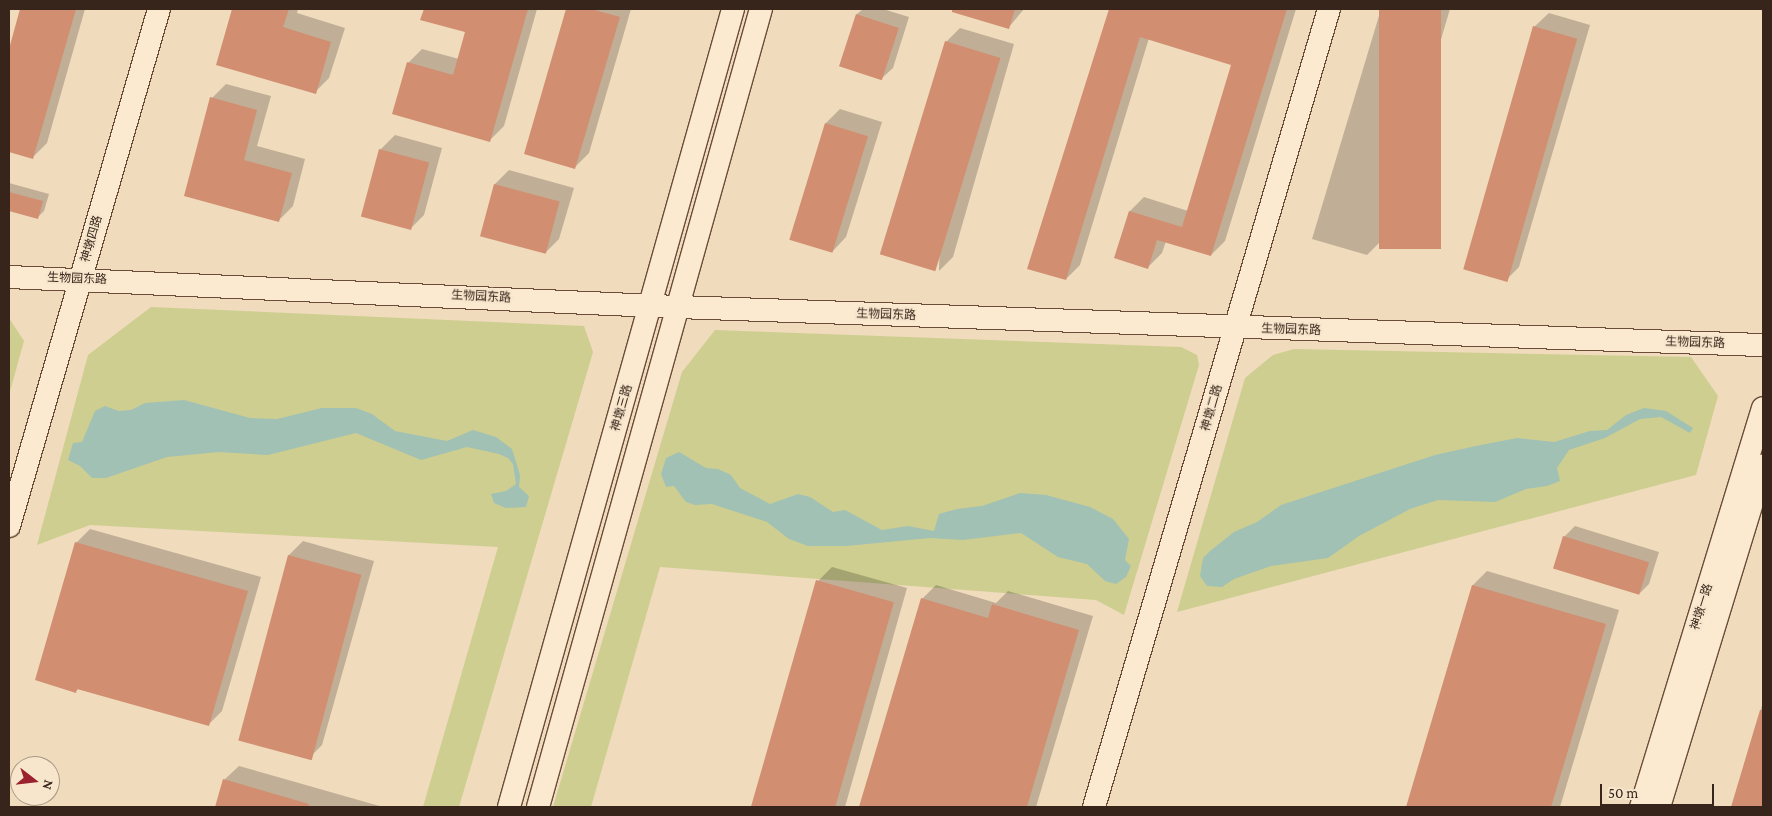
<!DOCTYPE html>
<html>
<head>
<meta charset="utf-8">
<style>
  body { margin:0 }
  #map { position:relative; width:1772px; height:816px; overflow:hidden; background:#f0dbbc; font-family:"Crimson Pro","Noto Sans SC",serif }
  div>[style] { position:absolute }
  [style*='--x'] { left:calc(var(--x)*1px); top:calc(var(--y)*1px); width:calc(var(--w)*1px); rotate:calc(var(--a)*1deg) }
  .green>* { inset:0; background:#cece90 }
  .water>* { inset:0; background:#a0c1b4 }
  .shadow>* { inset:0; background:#0003 }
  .building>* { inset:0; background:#d18e70; transform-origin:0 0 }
  .roads { filter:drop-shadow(1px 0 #6a4c38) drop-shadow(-1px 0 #6a4c38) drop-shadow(0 1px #6a4c38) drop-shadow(0 -1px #6a4c38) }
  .secondary>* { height:22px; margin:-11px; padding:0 11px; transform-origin:11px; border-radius:11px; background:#fbe9d0 }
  span { translate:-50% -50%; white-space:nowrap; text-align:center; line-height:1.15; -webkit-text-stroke:4px #f7e6cc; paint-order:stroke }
  .street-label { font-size:12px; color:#37251b }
  .frame { position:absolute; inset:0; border:10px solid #37251b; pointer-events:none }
  .north { position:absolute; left:10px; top:756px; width:50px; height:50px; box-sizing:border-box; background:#f7e6cc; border:1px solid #aa9985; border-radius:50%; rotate:106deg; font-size:14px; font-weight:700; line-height:20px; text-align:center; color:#37251b }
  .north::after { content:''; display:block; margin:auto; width:18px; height:22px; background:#9b212f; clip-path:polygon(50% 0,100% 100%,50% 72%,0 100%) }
  .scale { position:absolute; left:1600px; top:784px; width:114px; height:22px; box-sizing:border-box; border:2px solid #37251b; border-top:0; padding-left:6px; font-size:15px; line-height:18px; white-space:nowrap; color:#37251b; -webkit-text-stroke:4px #f7e6cc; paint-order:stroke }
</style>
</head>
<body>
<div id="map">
  <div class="green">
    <i style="clip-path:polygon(151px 307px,584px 326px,593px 352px,459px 807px,423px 807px,498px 547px,90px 525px,37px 545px,88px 355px)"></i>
    <i style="clip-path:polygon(9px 318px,24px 341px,9px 395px)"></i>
    <i style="clip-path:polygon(715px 330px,1181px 347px,1197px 355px,1199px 365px,1124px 615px,1096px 600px,660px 567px,591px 807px,553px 807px,682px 372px)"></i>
    <i style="clip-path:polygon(1294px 349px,1691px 357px,1718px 396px,1696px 475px,1177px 612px,1245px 378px,1273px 355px)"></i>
  </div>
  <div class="water">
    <i style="clip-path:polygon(184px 400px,250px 418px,277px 419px,322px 408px,356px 408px,372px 414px,395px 431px,447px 441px,473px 430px,496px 437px,512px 449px,520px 475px,519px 487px,529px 496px,526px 507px,506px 508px,494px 503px,491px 494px,506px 491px,516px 484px,513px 464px,508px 458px,499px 454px,467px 447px,421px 460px,356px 433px,268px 455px,219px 452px,167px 457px,106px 478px,92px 478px,80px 466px,68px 460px,73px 443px,82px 442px,95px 411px,105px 406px,119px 411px,131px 410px,145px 403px)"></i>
    <i style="clip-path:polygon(1644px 408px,1666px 411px,1693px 428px,1690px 433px,1661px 417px,1640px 419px,1605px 438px,1569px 450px,1557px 468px,1560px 481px,1547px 486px,1526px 489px,1495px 502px,1438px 500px,1410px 509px,1359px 536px,1328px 558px,1271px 566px,1234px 579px,1222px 587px,1207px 586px,1200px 576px,1203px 558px,1210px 551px,1234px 532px,1257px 522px,1281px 505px,1435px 455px,1476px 446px,1517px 438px,1554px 442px,1590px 431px,1607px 430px,1626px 415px)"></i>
    <i style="clip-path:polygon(679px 452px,706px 468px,718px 469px,731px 475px,740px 488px,770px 504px,798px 494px,810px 497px,833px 512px,845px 510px,882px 530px,908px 526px,934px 531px,939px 514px,957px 509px,982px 506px,1020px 493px,1046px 495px,1090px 507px,1113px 519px,1129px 539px,1125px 560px,1131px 566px,1126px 577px,1116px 584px,1105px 581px,1087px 564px,1058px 557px,1021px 533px,963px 540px,930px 538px,846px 546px,808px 546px,789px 539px,767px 522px,712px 504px,695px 505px,686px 502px,674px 486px,666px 487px,661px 474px,666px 458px)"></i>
  </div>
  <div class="shadow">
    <i style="clip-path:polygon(21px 9px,85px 9px,47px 143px,33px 157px,9px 150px,9px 53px)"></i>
    <i style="clip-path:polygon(234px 9px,298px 9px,297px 13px,345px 28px,329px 78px,315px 92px,218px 64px)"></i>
    <i style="clip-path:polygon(425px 9px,537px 9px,504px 126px,490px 140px,408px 63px,422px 49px,459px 59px,467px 31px,422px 19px)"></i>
    <i style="clip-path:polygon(568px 9px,631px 9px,589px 153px,575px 167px,526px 153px)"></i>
    <i style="clip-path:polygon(863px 9px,883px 9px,909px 17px,893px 68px,882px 78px,857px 14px)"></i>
    <i style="clip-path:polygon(954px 9px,1024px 9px,1009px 27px,954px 11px)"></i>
    <i style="clip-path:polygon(1110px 9px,1296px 9px,1225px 241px,1211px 255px,1166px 241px,1162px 253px,1148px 267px,1116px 257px,1130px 211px,1144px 197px,1188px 211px,1233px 64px,1149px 38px,1080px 265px,1066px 279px,1029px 268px)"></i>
    <i style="clip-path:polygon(1381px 9px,1450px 9px,1381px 241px,1367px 255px,1312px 239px)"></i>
    <i style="clip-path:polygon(1549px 13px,1590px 25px,1519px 267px,1505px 281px,1534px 27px)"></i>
    <i style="clip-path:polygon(960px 28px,1014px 44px,953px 257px,939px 271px,946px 42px)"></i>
    <i style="clip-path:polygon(226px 84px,271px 96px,257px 146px,305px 159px,293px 206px,279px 220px,185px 195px,212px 98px)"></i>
    <i style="clip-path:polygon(840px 109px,882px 122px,846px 237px,832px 252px,826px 123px)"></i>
    <i style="clip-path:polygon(395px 135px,442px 148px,424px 215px,410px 229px,363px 216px,381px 149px)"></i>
    <i style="clip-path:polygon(509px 170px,574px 188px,559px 239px,545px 253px,481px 235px,495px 184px)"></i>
    <i style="clip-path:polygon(9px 183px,49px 194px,44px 211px,37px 218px,9px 210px)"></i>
    <i style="clip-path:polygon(1575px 526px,1659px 552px,1649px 584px,1639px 594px,1564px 537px)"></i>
    <i style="clip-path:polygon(90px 529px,261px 577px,222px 711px,208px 725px,79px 688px,76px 691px,76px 543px)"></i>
    <i style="clip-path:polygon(303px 541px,374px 561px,322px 745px,308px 759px,289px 555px)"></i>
    <i style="clip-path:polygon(832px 567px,907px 588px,845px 807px,753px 807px,818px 581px)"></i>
    <i style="clip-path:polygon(1487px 571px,1619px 610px,1560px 807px,1407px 807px,1473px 585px)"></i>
    <i style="clip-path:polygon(936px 585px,996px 603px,1008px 591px,1093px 616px,1036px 807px,860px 807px,922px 599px)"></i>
    <i style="clip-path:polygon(1763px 702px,1763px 807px,1733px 807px)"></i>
    <i style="clip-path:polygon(239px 766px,383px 807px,217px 807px,224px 780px)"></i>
  </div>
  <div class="building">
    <i style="clip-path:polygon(20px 9px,76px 9px,33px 159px,9px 152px,9px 49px)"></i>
    <i style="clip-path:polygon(232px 9px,289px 9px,283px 27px,331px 42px,316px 94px,216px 65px)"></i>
    <i style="clip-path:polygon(424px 9px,528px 9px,490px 142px,392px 114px,407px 62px,453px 75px,465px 32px,420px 20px)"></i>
    <i style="clip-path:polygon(566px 9px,591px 9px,620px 17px,575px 169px,524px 154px)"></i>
    <i style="clip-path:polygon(952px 9px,1015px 9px,1009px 29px,952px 12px)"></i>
    <i style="clip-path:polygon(1109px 9px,1287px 9px,1211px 256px,1157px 240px,1148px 269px,1114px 258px,1129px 211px,1182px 227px,1231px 65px,1140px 37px,1066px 280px,1027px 269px)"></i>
    <i style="left:1379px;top:9px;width:62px;height:240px"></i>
    <i style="left:856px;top:14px;width:45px;height:55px;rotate:18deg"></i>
    <i style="left:1533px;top:26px;width:46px;height:253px;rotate:16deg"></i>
    <i style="left:945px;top:41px;width:58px;height:223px;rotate:17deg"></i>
    <i style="clip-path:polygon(210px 97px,257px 110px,244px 160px,292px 173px,279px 222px,184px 196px)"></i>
    <i style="left:825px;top:123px;width:45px;height:122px;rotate:17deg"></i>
    <i style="left:379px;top:149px;width:52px;height:70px;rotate:15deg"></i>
    <i style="left:494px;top:184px;width:68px;height:54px;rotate:15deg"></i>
    <i style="clip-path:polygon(9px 192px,43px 201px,38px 219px,9px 211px)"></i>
    <i style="left:1563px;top:536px;width:90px;height:34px;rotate:17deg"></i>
    <i style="clip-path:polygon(75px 542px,248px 591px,209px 726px,77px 689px,76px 693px,35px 680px)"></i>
    <i style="left:288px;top:555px;width:76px;height:192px;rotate:15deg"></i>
    <i style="left:816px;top:580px;width:81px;height:236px;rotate:16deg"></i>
    <i style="clip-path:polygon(1472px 585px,1606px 624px,1551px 807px,1406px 807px)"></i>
    <i style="clip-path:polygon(921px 598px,988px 618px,992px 604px,1079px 630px,1027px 807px,859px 807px)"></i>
    <i style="clip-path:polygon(1760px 710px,1763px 710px,1763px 807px,1731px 807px)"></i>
    <i style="clip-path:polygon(223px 779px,309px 804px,308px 807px,215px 807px)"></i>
  </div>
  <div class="roads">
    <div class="secondary">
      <i style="--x:9;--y:277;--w:670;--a:2.57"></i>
      <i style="--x:678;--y:307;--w:1086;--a:2.01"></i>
      <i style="--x:9;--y:526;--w:538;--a:-73.82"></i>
      <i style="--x:509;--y:807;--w:829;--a:-74.32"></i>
      <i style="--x:538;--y:807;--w:829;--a:-74.39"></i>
      <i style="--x:1094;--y:807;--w:832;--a:-73.59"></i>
      <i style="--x:1641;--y:807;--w:417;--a:-73"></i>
      <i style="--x:1659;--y:807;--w:357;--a:-73"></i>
    </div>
  </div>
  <div class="street-label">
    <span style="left:92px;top:239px;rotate:-74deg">神墩四路</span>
    <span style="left:77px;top:279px;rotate:2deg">生物园东路</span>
    <span style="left:481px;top:297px;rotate:3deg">生物园东路</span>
    <span style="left:886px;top:315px;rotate:2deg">生物园东路</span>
    <span style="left:1291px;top:330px;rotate:2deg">生物园东路</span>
    <span style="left:1695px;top:343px;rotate:2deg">生物园东路</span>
    <span style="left:622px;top:408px;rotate:-74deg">神墩三路</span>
    <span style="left:1212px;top:408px;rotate:-74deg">神墩二路</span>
    <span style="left:1702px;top:607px;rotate:-73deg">神墩一路</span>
  </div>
  <div class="frame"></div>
  <div class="north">N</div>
  <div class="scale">50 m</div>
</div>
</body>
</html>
